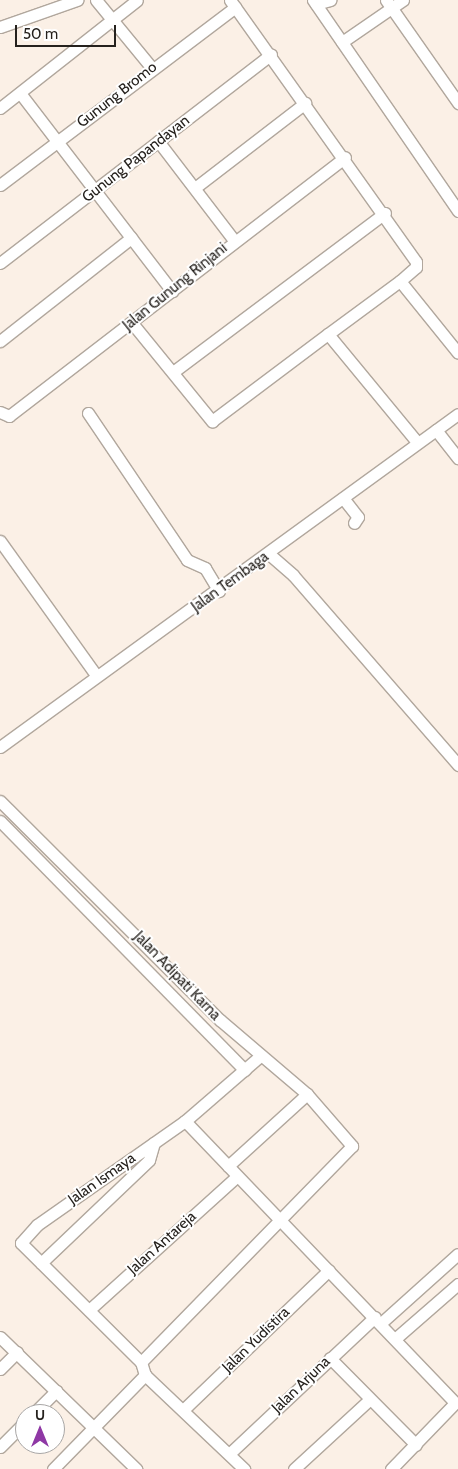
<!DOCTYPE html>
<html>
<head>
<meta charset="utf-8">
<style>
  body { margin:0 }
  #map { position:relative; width:458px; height:1469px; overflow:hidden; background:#fbf0e6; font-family:Cabin,sans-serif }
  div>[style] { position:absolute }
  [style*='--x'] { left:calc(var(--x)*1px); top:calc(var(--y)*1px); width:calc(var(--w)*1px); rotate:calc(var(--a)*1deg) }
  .roads { filter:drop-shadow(1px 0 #b1a79d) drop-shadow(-1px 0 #b1a79d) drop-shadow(0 1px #b1a79d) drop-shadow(0 -1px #b1a79d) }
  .street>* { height:11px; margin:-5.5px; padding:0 5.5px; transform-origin:5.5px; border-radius:5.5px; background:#fff }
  span { translate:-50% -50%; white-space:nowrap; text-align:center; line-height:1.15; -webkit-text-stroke:4px #fff; paint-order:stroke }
  .street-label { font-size:15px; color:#25211d }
  .north { position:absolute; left:15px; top:1404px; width:50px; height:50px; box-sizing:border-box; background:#fff; border:1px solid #a8a6a5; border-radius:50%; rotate:0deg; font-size:14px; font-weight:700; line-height:20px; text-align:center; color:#25211d }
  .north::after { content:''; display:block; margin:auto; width:18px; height:22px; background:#8f38a5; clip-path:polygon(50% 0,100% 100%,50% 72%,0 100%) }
  .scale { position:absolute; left:15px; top:25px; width:101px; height:22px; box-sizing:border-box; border:2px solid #25211d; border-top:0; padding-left:6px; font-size:15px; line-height:18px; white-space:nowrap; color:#25211d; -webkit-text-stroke:4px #fff; paint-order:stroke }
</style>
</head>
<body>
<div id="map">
  <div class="roads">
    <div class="street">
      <i style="--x:96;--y:0;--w:87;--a:50.6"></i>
      <i style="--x:230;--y:0;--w:321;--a:54.6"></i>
      <i style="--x:416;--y:262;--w:5;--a:90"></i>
      <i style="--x:416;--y:267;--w:21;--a:139"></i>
      <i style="--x:313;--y:0;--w:256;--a:55.5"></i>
      <i style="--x:386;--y:0;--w:126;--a:55"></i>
      <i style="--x:316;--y:4;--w:15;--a:-16"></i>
      <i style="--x:0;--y:27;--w:82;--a:-19.3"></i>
      <i style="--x:342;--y:42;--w:74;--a:-34.5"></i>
      <i style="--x:20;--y:93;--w:250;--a:52.5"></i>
      <i style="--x:0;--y:108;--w:174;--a:-38.2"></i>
      <i style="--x:158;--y:141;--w:123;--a:52.6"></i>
      <i style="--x:0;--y:185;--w:295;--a:-37.1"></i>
      <i style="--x:196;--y:187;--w:138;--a:-37.6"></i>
      <i style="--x:0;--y:263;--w:342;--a:-37.6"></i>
      <i style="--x:132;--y:323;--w:127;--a:50.8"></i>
      <i style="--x:212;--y:421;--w:145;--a:-36.9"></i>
      <i style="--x:0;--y:341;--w:167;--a:-38.2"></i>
      <i style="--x:173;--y:372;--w:265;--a:-36.9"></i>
      <i style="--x:0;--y:412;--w:10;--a:24"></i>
      <i style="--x:9;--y:416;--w:424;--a:-37.6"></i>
      <i style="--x:88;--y:413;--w:177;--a:56"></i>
      <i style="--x:187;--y:560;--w:20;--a:24"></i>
      <i style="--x:205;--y:568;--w:27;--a:59"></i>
      <i style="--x:436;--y:430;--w:36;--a:52"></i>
      <i style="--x:417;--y:442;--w:140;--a:-129.5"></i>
      <i style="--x:328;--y:334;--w:89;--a:-36.4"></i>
      <i style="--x:400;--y:281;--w:92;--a:51.1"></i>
      <i style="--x:343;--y:498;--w:24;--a:52"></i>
      <i style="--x:358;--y:517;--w:7;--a:124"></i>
      <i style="--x:0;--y:541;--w:165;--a:54.4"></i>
      <i style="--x:269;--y:554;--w:32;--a:41"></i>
      <i style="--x:293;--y:575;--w:252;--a:49"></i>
      <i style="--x:0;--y:747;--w:566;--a:-36.02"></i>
      <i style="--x:0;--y:801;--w:310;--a:44.9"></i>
      <i style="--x:220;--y:1020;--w:114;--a:40.4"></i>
      <i style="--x:307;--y:1094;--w:69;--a:49.1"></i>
      <i style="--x:352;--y:1146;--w:302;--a:134.3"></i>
      <i style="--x:0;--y:821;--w:349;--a:45.5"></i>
      <i style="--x:259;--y:1057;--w:98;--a:139.1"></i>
      <i style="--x:185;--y:1121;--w:390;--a:46.2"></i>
      <i style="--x:455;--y:1403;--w:92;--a:134.1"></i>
      <i style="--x:185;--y:1121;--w:181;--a:144.9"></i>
      <i style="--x:37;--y:1225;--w:24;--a:132"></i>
      <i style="--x:21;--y:1243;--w:169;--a:44.8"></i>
      <i style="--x:141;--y:1362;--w:14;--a:73"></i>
      <i style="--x:145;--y:1375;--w:137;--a:43.5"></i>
      <i style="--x:228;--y:1166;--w:107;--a:-42.3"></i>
      <i style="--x:41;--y:1263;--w:149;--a:-43.6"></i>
      <i style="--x:149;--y:1160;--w:18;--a:-74"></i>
      <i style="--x:89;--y:1310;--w:198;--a:-42.1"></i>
      <i style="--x:381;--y:1323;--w:103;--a:-41.9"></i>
      <i style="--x:0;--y:1337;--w:190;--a:44.1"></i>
      <i style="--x:396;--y:1338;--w:82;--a:-41.1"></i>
      <i style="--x:330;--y:1358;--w:122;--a:45.3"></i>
      <i style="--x:0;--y:1369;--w:24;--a:-45"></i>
      <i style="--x:183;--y:1410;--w:202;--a:-43.8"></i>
      <i style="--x:33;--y:1414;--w:33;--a:-45"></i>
      <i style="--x:0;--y:1447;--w:35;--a:-45"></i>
      <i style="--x:229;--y:1454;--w:200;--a:-43.2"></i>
      <i style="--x:53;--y:1469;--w:132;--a:-45.6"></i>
      <i style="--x:294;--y:1469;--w:103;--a:-42.6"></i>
    </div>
  </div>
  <div class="street-label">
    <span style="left:117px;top:95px;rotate:-38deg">Gunung Bromo</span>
    <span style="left:136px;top:159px;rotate:-38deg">Gunung Papandayan</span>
    <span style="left:175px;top:287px;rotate:-39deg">Jalan Gunung Rinjani</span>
    <span style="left:230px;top:582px;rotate:-36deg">Jalan Tembaga</span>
    <span style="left:177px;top:976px;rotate:46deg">Jalan Adipati Karna</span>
    <span style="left:102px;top:1179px;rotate:-35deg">Jalan Ismaya</span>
    <span style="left:162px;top:1243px;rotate:-42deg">Jalan Antareja</span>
    <span style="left:256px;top:1340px;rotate:-44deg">Jalan Yudistira</span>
    <span style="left:301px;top:1385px;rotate:-44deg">Jalan Arjuna</span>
  </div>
  <div class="north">U</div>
  <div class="scale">50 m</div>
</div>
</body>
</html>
